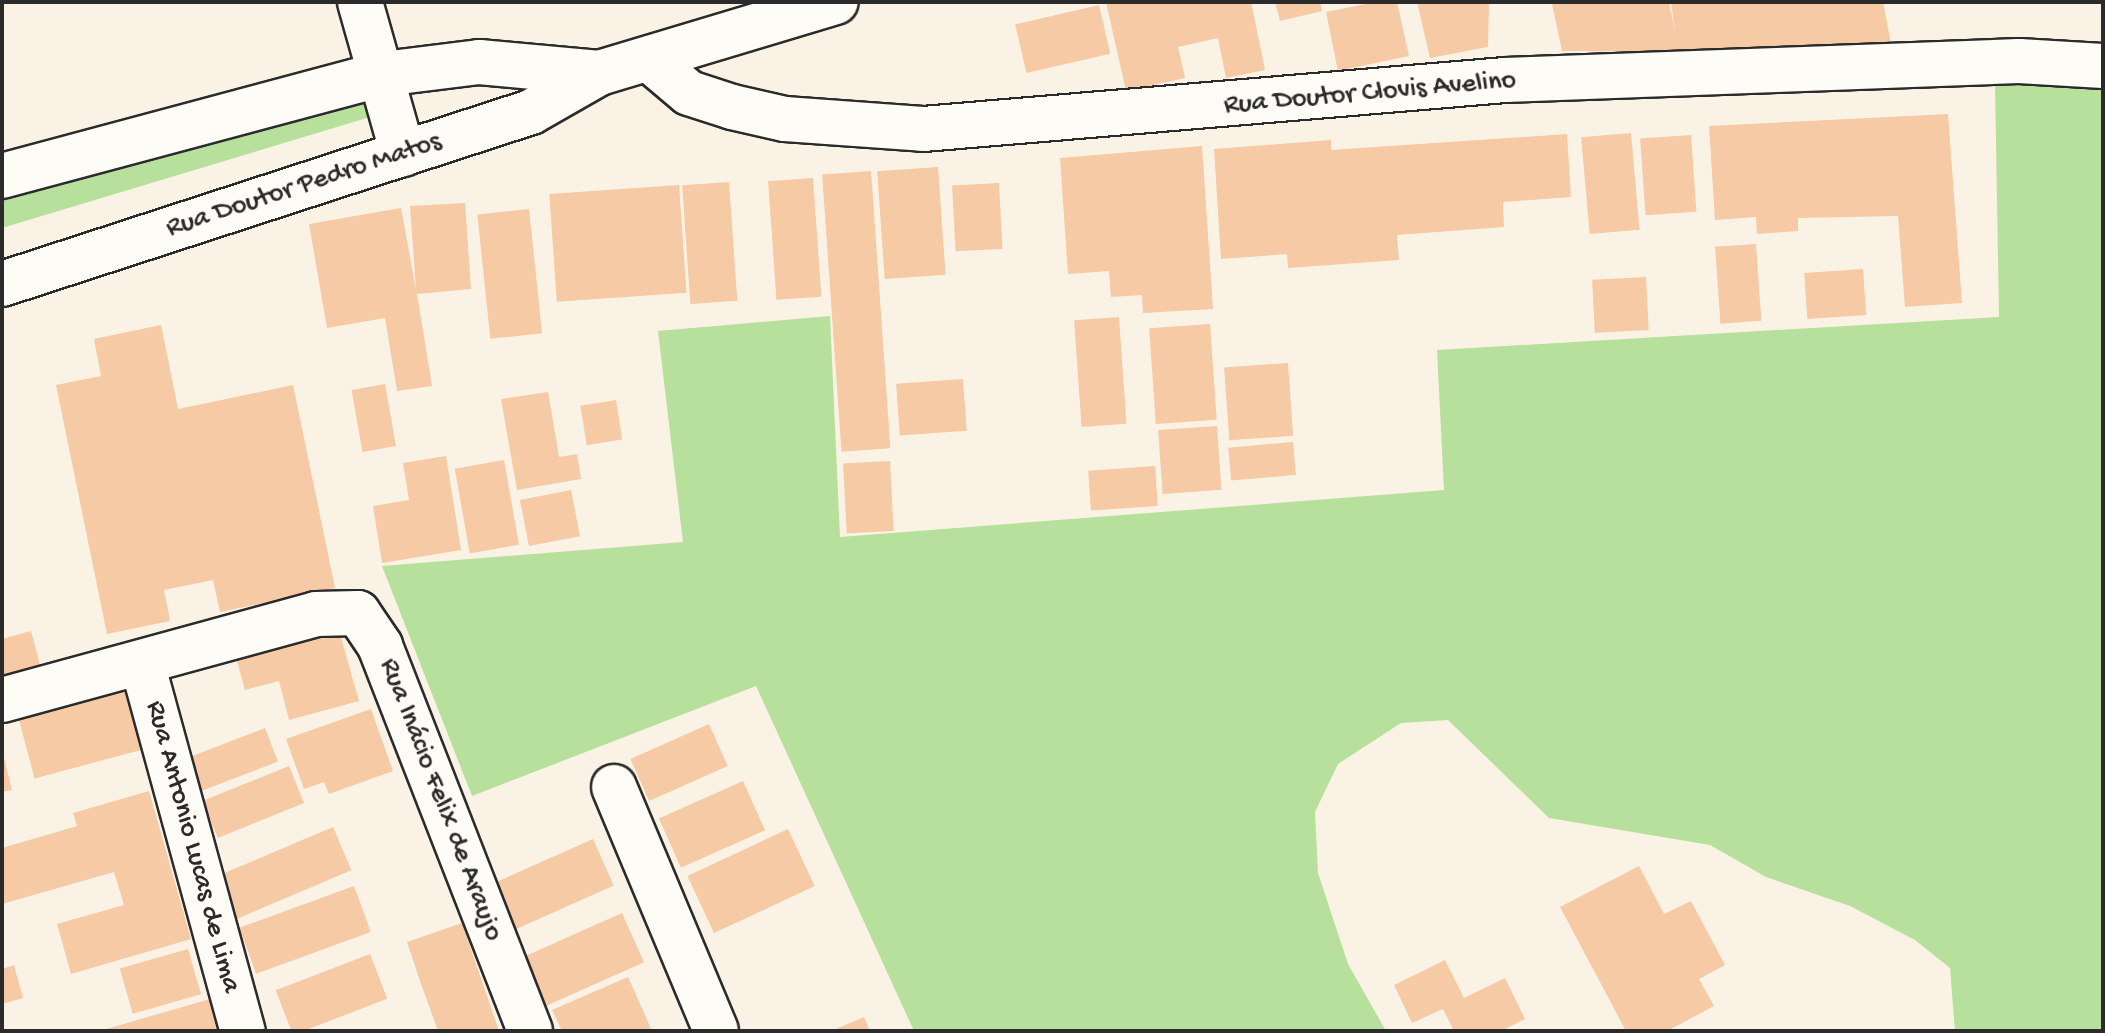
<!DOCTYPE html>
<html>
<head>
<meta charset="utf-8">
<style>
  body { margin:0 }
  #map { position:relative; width:2105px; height:1033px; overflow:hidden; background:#fbf2e6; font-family:"Gochi Hand",sans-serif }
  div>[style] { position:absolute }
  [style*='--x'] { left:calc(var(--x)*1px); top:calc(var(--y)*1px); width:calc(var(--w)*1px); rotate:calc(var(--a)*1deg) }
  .green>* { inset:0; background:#b7e09c }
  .building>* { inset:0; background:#f5caa4; transform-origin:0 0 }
  .roads { filter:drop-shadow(2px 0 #2b2b2b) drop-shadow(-2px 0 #2b2b2b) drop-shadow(0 2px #2b2b2b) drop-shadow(0 -2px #2b2b2b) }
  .street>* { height:44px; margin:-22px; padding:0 22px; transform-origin:22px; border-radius:22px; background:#fdfcf7 }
  .secondary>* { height:44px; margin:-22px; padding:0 22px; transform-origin:22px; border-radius:22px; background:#fdfcf7 }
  span { translate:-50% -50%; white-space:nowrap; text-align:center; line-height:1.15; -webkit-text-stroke:8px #fdfcf7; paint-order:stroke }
  .street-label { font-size:28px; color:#2b2b2b }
  .frame { position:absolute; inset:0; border:4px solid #2b2b2b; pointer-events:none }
</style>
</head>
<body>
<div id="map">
  <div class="green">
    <i style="clip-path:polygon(1995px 84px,2103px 85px,2103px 1031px,1955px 1031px,1950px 968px,1915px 940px,1850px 906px,1766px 877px,1710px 845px,1549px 818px,1448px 720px,1401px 723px,1338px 764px,1315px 812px,1318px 873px,1348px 964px,1386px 1031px,914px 1031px,756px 686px,472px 796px,382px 566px,683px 542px,658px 331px,830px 316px,840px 537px,1444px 490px,1437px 350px,1999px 317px)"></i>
    <i style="clip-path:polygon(360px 93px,377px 101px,370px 117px,2px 228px,2px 190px)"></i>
  </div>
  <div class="building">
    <i style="clip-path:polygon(1106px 2px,1251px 2px,1265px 70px,1226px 78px,1218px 38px,1178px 47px,1185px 78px,1126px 91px)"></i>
    <i style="clip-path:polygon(1275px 2px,1320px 2px,1322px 11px,1280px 21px)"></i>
    <i style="clip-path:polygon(1376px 2px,1397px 2px,1409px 56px,1338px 71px,1326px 12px)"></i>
    <i style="clip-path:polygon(1417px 2px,1489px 2px,1488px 47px,1430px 58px)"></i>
    <i style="clip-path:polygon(1669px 2px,1675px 32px,1671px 2px,1883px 2px,1891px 44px,1853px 52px,1562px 51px,1552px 4px)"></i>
    <i style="left:1099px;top:5px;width:50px;height:86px;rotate:77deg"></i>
    <i style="clip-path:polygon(1948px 114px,1962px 303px,1905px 307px,1898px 216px,1798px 218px,1798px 231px,1757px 234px,1756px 217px,1715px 220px,1709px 126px)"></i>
    <i style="left:1631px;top:133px;width:97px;height:50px;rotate:85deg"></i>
    <i style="clip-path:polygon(1567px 134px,1571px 197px,1503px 202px,1504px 227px,1397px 235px,1399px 260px,1288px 268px,1287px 254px,1221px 259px,1214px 149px,1331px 140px,1331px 150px)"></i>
    <i style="left:1691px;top:135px;width:77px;height:51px;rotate:86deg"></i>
    <i style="clip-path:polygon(1202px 146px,1213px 309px,1143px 313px,1142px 295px,1111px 297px,1109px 271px,1068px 274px,1060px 158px)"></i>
    <i style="left:938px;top:167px;width:108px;height:61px;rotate:86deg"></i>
    <i style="left:871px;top:171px;width:278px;height:49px;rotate:86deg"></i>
    <i style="left:813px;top:178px;width:119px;height:45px;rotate:86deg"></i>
    <i style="left:729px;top:182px;width:119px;height:47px;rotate:86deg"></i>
    <i style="left:999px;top:183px;width:66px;height:47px;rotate:87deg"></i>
    <i style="left:679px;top:185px;width:108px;height:130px;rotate:86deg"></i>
    <i style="clip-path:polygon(465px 203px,471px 289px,417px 294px,432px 386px,397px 391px,385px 318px,327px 328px,309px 224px,401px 208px,416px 290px,410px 206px)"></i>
    <i style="left:529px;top:209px;width:125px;height:52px;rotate:84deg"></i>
    <i style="left:1756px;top:244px;width:77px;height:41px;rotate:86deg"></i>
    <i style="left:1863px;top:269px;width:46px;height:59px;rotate:86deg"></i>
    <i style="left:1646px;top:277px;width:53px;height:54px;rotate:87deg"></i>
    <i style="left:1119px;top:317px;width:107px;height:45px;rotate:86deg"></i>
    <i style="left:1210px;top:324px;width:96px;height:61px;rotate:86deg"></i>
    <i style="clip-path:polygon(161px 325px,178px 409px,293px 385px,335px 588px,220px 612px,213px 580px,164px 590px,170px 621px,107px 634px,56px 385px,101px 376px,94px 339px)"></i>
    <i style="left:1288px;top:363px;width:73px;height:64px;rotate:86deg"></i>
    <i style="left:963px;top:379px;width:52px;height:67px;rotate:86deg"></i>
    <i style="left:385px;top:384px;width:63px;height:34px;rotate:80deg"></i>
    <i style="clip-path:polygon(548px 392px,559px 457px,577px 454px,581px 479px,517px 490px,501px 399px)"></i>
    <i style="left:616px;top:400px;width:40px;height:36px;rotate:81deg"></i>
    <i style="left:1217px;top:426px;width:64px;height:59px;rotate:86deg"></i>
    <i style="left:1293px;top:442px;width:33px;height:65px;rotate:85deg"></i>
    <i style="clip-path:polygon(446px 456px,461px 550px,382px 563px,373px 506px,409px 500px,403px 463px)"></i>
    <i style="left:504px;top:460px;width:86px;height:50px;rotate:80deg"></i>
    <i style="left:890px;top:461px;width:70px;height:47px;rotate:87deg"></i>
    <i style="left:1155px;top:466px;width:40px;height:67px;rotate:86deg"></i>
    <i style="left:571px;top:490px;width:47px;height:52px;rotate:79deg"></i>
    <i style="clip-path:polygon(335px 616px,359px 701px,289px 720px,279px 681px,245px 690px,232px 643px)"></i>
    <i style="clip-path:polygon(31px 631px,42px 673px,2px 684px,2px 639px)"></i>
    <i style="left:125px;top:687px;width:65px;height:111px;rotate:75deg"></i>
    <i style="clip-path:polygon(371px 709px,393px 771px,329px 794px,324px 782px,304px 789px,286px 739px)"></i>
    <i style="left:709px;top:724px;width:46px;height:86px;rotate:66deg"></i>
    <i style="left:265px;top:728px;width:36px;height:87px;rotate:69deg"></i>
    <i style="clip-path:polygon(3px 754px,12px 790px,2px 792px,2px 755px)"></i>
    <i style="left:289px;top:766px;width:40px;height:93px;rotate:68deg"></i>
    <i style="left:743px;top:781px;width:54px;height:92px;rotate:66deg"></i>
    <i style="clip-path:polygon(149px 791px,191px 939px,71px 974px,57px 924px,124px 905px,114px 872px,2px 904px,2px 848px,77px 826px,73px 813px)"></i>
    <i style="left:333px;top:827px;width:47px;height:127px;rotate:67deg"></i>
    <i style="left:788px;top:829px;width:63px;height:111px;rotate:65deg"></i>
    <i style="left:593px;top:839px;width:51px;height:117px;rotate:66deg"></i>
    <i style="clip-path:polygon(1639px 866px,1664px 914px,1691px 901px,1725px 965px,1699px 979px,1714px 1006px,1667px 1031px,1626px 1031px,1560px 907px)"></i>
    <i style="left:354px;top:886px;width:49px;height:122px;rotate:70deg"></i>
    <i style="left:622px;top:913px;width:54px;height:116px;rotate:66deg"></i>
    <i style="clip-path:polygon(462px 923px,475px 961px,499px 1031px,438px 1031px,420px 981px,407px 942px)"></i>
    <i style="left:188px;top:949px;width:47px;height:71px;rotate:74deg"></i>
    <i style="left:370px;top:954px;width:48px;height:101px;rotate:69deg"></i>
    <i style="clip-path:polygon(1445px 960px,1464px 998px,1505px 978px,1525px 1019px,1501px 1031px,1454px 1031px,1443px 1009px,1412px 1023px,1394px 985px)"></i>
    <i style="clip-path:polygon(14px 965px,23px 998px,2px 1004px,2px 969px)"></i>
    <i style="clip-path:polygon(628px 977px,652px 1031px,562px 1031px,552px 1010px)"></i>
    <i style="clip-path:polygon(210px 999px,218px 1031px,103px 1031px,103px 1030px)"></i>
    <i style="clip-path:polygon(864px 1017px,870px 1031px,831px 1031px)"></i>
  </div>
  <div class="roads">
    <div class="street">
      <i style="--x:360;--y:2;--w:158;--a:74.2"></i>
      <i style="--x:652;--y:62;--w:48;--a:40"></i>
      <i style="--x:689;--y:93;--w:45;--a:18"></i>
      <i style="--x:732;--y:107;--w:54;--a:12.8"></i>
      <i style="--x:785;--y:119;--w:138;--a:4.1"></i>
      <i style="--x:923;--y:129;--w:584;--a:-4.81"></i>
      <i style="--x:1505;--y:80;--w:514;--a:-2.12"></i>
      <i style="--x:2019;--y:61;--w:84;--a:3.4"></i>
      <i style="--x:142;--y:663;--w:382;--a:74.7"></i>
      <i style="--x:2;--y:700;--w:326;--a:-15.3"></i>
      <i style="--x:316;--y:614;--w:42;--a:-1.4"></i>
      <i style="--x:358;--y:613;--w:40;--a:56"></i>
      <i style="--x:380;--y:646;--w:413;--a:68.7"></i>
      <i style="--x:614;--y:787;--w:264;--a:67.3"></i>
    </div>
    <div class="secondary">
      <i style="--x:2;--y:176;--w:394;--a:-15"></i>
      <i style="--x:383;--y:74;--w:97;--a:-7.1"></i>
      <i style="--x:479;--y:62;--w:121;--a:5.2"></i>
      <i style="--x:2;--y:284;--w:556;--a:-18.01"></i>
      <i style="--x:531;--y:112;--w:78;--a:-29.8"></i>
      <i style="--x:599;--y:73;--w:247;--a:-16.7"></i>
    </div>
  </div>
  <div class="street-label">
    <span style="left:1370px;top:94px;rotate:-5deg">Rua Doutor Clovis Avelino</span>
    <span style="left:304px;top:186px;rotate:-18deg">Rua Doutor Pedro Matos</span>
    <span style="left:440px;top:800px;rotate:69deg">Rua Inácio Felix de Araujo</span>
    <span style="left:192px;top:847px;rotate:75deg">Rua Antonio Lucas de Lima</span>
  </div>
  <div class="frame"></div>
</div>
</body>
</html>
